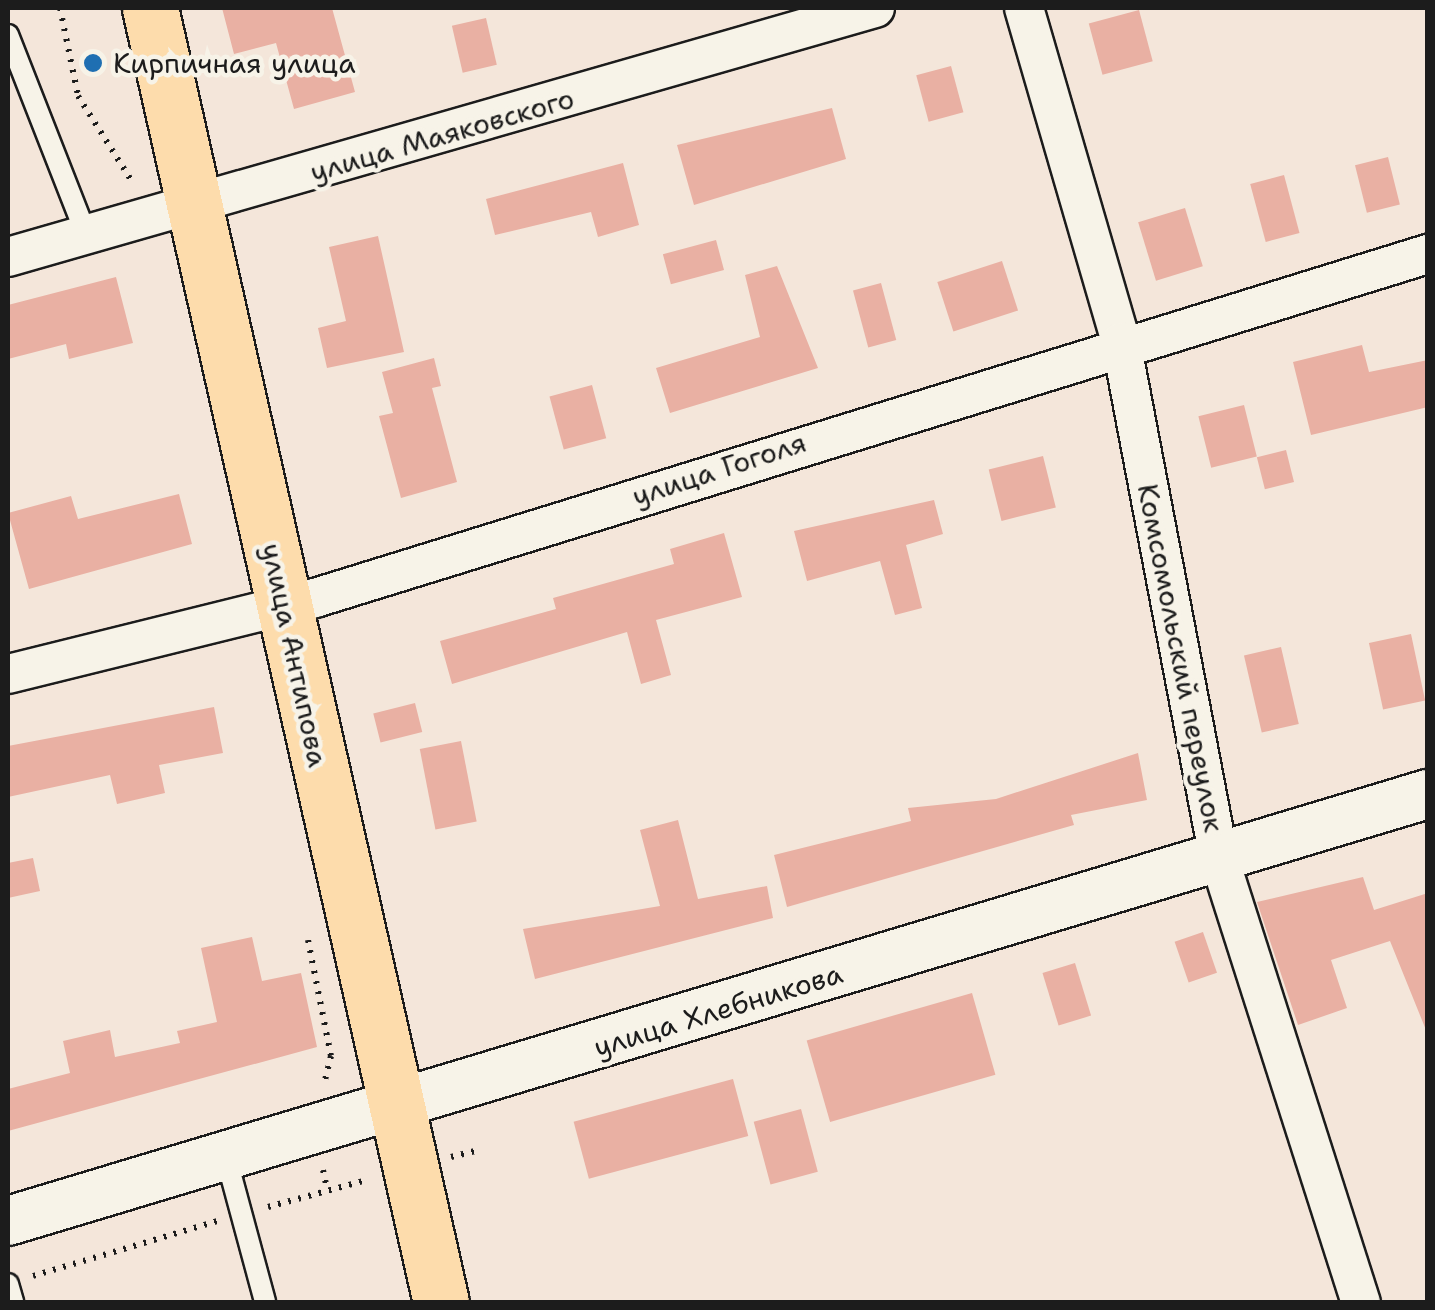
<!DOCTYPE html>
<html>
<head>
<meta charset="utf-8">
<style>
  body { margin:0 }
  #map { position:relative; width:1435px; height:1310px; overflow:hidden; background:#f4e6da; font-family:"Shantell Sans",sans-serif }
  div>[style] { position:absolute }
  [style*='--x'] { left:calc(var(--x)*1px); top:calc(var(--y)*1px); width:calc(var(--w)*1px); rotate:calc(var(--a)*1deg) }
  .building>* { inset:0; background:#e9b0a3; transform-origin:0 0 }
  .path>* { height:6px; margin-top:-3px; transform-origin:0; background:repeating-linear-gradient(90deg,#1c1c1c 0 2.5px,transparent 0 10.5px) }
  .roads { filter:drop-shadow(2px 0 #1c1c1c) drop-shadow(-2px 0 #1c1c1c) drop-shadow(0 2px #1c1c1c) drop-shadow(0 -2px #1c1c1c) }
  .service>* { height:20px; margin:-10px; padding:0 10px; transform-origin:10px; border-radius:10px; background:#f7f3e8 }
  .minor>* { height:38px; margin:-19px; padding:0 19px; transform-origin:19px; border-radius:19px; background:#f7f3e8 }
  .tertiary>* { height:48px; margin:-24px; padding:0 24px; transform-origin:24px; border-radius:24px; background:#f7f3e8 }
  .primary>* { height:55px; margin:-27.5px; padding:0 27.5px; transform-origin:27.5px; border-radius:27.5px; background:#fddcac }
  .dots>* { width:28px; height:28px; translate:-50% -50%; box-sizing:border-box; border:5px solid #f7f3e8; border-radius:50% }
  span { translate:-50% -50%; white-space:nowrap; text-align:center; line-height:1.15; -webkit-text-stroke:9px #f7f3e8; paint-order:stroke }
  .poi-label { font-size:28px; color:#1c1c1c }
  .left { translate:0 -50%; text-align:left }
  .street-label { font-size:28px; color:#1c1c1c }
  .frame { position:absolute; inset:0; border:10px solid #1c1c1c; pointer-events:none }
</style>
</head>
<body>
<div id="map">
  <div class="building">
    <i style="clip-path:polygon(222px 8px,332px 8px,355px 92px,294px 109px,276px 43px,234px 54px)"></i>
    <i style="left:1139px;top:10px;width:53px;height:52px;rotate:75deg"></i>
    <i style="left:486px;top:18px;width:48px;height:35px;rotate:77deg"></i>
    <i style="left:951px;top:66px;width:48px;height:36px;rotate:75deg"></i>
    <i style="clip-path:polygon(832px 108px,846px 159px,694px 205px,677px 145px)"></i>
    <i style="left:1388px;top:157px;width:49px;height:34px;rotate:76deg"></i>
    <i style="clip-path:polygon(623px 163px,639px 225px,598px 237px,591px 212px,495px 235px,486px 199px)"></i>
    <i style="left:1284px;top:175px;width:60px;height:35px;rotate:75deg"></i>
    <i style="left:1185px;top:208px;width:61px;height:49px;rotate:73deg"></i>
    <i style="clip-path:polygon(378px 236px,404px 352px,327px 368px,318px 328px,346px 321px,329px 247px)"></i>
    <i style="left:716px;top:240px;width:31px;height:55px;rotate:75deg"></i>
    <i style="left:1002px;top:261px;width:52px;height:68px;rotate:72deg"></i>
    <i style="clip-path:polygon(777px 266px,818px 368px,670px 413px,656px 368px,760px 337px,745px 275px)"></i>
    <i style="clip-path:polygon(116px 277px,133px 343px,69px 359px,66px 344px,8px 359px,8px 305px)"></i>
    <i style="left:881px;top:283px;width:59px;height:29px;rotate:75deg"></i>
    <i style="clip-path:polygon(1362px 345px,1369px 372px,1428px 360px,1428px 407px,1311px 435px,1293px 362px)"></i>
    <i style="clip-path:polygon(434px 358px,441px 386px,432px 388px,457px 482px,401px 498px,379px 416px,393px 413px,382px 372px)"></i>
    <i style="left:592px;top:385px;width:55px;height:44px;rotate:75deg"></i>
    <i style="left:1244px;top:405px;width:53px;height:47px;rotate:76deg"></i>
    <i style="left:1286px;top:450px;width:33px;height:30px;rotate:76deg"></i>
    <i style="left:1043px;top:456px;width:53px;height:56px;rotate:76deg"></i>
    <i style="clip-path:polygon(179px 494px,192px 544px,29px 589px,8px 513px,71px 496px,78px 519px)"></i>
    <i style="clip-path:polygon(934px 500px,943px 534px,906px 545px,922px 608px,895px 615px,880px 561px,807px 581px,794px 531px)"></i>
    <i style="clip-path:polygon(724px 533px,742px 597px,656px 620px,671px 675px,641px 684px,627px 632px,452px 684px,440px 641px,556px 609px,553px 598px,674px 564px,670px 549px)"></i>
    <i style="left:1411px;top:634px;width:68px;height:43px;rotate:78deg"></i>
    <i style="left:1281px;top:647px;width:79px;height:38px;rotate:77deg"></i>
    <i style="left:415px;top:703px;width:30px;height:43px;rotate:76deg"></i>
    <i style="clip-path:polygon(214px 707px,223px 753px,159px 765px,165px 793px,117px 804px,110px 775px,8px 797px,8px 746px)"></i>
    <i style="left:461px;top:741px;width:82px;height:42px;rotate:79deg"></i>
    <i style="clip-path:polygon(1138px 753px,1147px 800px,1071px 815px,1074px 825px,787px 907px,774px 855px,911px 821px,908px 808px,996px 799px)"></i>
    <i style="clip-path:polygon(678px 820px,698px 899px,767px 886px,773px 918px,535px 979px,523px 929px,660px 906px,640px 830px)"></i>
    <i style="clip-path:polygon(33px 858px,40px 891px,8px 898px,8px 863px)"></i>
    <i style="clip-path:polygon(1363px 877px,1374px 910px,1428px 893px,1428px 1035px,1390px 941px,1331px 960px,1347px 1008px,1298px 1025px,1257px 902px)"></i>
    <i style="left:1203px;top:932px;width:43px;height:30px;rotate:71deg"></i>
    <i style="clip-path:polygon(252px 937px,262px 981px,301px 973px,317px 1047px,8px 1131px,8px 1089px,70px 1073px,63px 1041px,110px 1030px,115px 1057px,180px 1043px,177px 1031px,217px 1022px,201px 948px)"></i>
    <i style="left:1075px;top:963px;width:55px;height:34px;rotate:73deg"></i>
    <i style="left:972px;top:993px;width:85px;height:172px;rotate:74deg"></i>
    <i style="left:733px;top:1079px;width:59px;height:165px;rotate:75deg"></i>
    <i style="left:801px;top:1109px;width:65px;height:49px;rotate:75deg"></i>
  </div>
  <div class="path">
    <i style="--x:60;--y:8;--w:90;--a:78.4"></i>
    <i style="--x:78;--y:96;--w:103;--a:57.7"></i>
    <i style="--x:308;--y:940;--w:118;--a:78.8"></i>
    <i style="--x:331;--y:1056;--w:29;--a:104"></i>
    <i style="--x:451;--y:1157;--w:29;--a:-14"></i>
    <i style="--x:323;--y:1170;--w:19;--a:78"></i>
    <i style="--x:268;--y:1207;--w:103;--a:-15.3"></i>
    <i style="--x:33;--y:1276;--w:192;--a:-16.6"></i>
  </div>
  <div class="roads">
    <div class="service">
      <i style="--x:8;--y:35;--w:214;--a:68.6"></i>
      <i style="--x:226;--y:1157;--w:150;--a:74.9"></i>
      <i style="--x:8;--y:1284;--w:19;--a:74"></i>
    </div>
    <div class="minor">
      <i style="--x:1024;--y:8;--w:348;--a:73.8"></i>
      <i style="--x:1121;--y:342;--w:525;--a:79.25"></i>
      <i style="--x:1219;--y:858;--w:466;--a:72.3"></i>
      <i style="--x:8;--y:257;--w:902;--a:-16.02"></i>
      <i style="--x:8;--y:674;--w:316;--a:-13.9"></i>
      <i style="--x:315;--y:598;--w:1165;--a:-17.18"></i>
    </div>
    <div class="tertiary">
      <i style="--x:8;--y:1221;--w:1483;--a:-16.74"></i>
    </div>
    <div class="primary">
      <i style="--x:150;--y:8;--w:1326;--a:77.33"></i>
    </div>
  </div>
  <div class="dots">
    <i style="left:93px;top:63px;background:#1f6fb2"></i>
  </div>
  <div class="poi-label">
    <span class="left" style="left:113px;top:63px">Кирпичная улица</span>
  </div>
  <div class="street-label">
    <span style="left:442px;top:135px;rotate:-16deg">улица Маяковского</span>
    <span style="left:719px;top:469px;rotate:-18deg">улица Гоголя</span>
    <span style="left:295px;top:655px;rotate:78deg">улица Антипова</span>
    <span style="left:1181px;top:658px;rotate:79deg">Комсомольский переулок</span>
    <span style="left:718px;top:1010px;rotate:-17deg">улица Хлебникова</span>
  </div>
  <div class="frame"></div>
</div>
</body>
</html>
